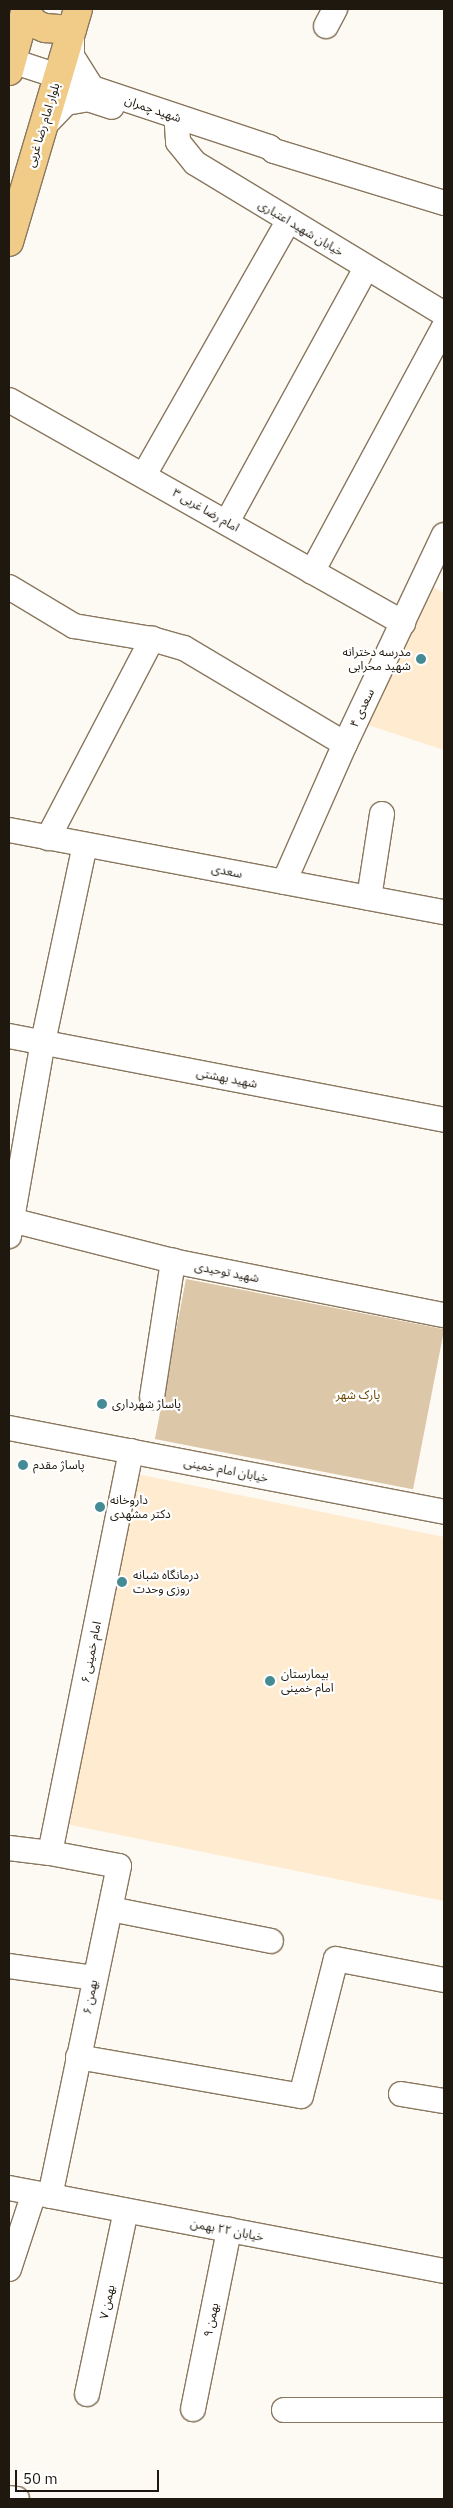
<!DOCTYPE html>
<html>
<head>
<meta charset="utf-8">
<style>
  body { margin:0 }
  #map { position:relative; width:453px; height:2508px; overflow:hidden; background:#fdf9f3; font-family:"IBM Plex Sans","Noto Sans Arabic",sans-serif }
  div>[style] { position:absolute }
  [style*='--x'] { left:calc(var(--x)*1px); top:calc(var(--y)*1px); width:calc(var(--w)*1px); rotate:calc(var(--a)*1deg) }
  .built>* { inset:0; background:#ffebcf }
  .green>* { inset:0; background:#dcc7a8; transform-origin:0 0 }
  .roads { filter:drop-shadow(1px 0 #89775e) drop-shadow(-1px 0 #89775e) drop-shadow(0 1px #89775e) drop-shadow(0 -1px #89775e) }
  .minor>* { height:24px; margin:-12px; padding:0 12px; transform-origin:12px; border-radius:12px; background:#fff }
  .major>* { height:28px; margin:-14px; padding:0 14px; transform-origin:14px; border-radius:14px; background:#f1cb88 }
  .dots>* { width:14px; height:14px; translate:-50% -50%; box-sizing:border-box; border:2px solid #fff; border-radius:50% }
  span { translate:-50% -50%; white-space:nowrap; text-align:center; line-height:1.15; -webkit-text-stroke:4.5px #fff; paint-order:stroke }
  .street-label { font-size:12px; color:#1f180e }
  .poi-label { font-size:12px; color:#1f180e }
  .right { translate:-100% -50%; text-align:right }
  .left { translate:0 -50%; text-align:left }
  .park-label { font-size:12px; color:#6c4902 }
  .frame { position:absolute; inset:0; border:10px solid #1f180e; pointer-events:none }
  .scale { position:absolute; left:15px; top:2470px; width:144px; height:22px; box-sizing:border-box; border:2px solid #1f180e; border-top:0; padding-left:6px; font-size:15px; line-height:18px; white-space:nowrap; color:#1f180e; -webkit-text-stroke:4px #fff; paint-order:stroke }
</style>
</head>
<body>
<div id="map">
  <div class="built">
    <i style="clip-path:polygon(431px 586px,444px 593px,444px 750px,368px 725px)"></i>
    <i style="clip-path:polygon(137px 1474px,444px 1537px,444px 1901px,66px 1824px)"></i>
  </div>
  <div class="green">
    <i style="left:186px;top:1279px;width:263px;height:163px;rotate:11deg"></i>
  </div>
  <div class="roads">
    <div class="minor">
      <i style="--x:326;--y:26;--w:19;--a:-62"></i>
      <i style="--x:72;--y:32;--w:24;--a:90"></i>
      <i style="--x:72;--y:56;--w:38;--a:58"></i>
      <i style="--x:92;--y:88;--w:187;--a:18.4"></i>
      <i style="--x:269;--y:147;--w:6;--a:39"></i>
      <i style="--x:274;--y:151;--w:178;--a:17"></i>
      <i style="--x:12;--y:61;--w:67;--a:18.2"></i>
      <i style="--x:177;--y:126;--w:16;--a:86"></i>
      <i style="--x:178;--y:142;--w:27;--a:51"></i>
      <i style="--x:195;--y:163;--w:291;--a:31.2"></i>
      <i style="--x:43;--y:127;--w:33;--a:-46"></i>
      <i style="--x:66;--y:103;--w:22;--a:-10"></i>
      <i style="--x:88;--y:99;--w:25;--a:18"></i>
      <i style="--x:9;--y:400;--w:453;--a:29.5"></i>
      <i style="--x:144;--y:475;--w:292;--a:-60.4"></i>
      <i style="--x:227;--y:522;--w:290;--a:-61.3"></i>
      <i style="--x:312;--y:572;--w:278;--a:-61.7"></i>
      <i style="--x:9;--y:587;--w:76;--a:31"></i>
      <i style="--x:74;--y:626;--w:79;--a:9.5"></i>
      <i style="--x:152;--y:639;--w:33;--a:16"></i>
      <i style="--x:184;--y:648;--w:187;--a:30.8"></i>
      <i style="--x:9;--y:830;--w:443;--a:10.7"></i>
      <i style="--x:48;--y:838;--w:225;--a:-62.4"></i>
      <i style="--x:284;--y:882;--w:151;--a:-66.2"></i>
      <i style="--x:345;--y:744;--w:231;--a:-64.7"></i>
      <i style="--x:369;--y:898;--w:85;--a:-81.2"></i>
      <i style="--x:9;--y:1036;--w:443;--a:10.9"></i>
      <i style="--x:11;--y:1220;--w:167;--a:14.2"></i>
      <i style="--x:173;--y:1261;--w:276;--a:11.3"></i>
      <i style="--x:9;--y:1236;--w:197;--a:-80.1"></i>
      <i style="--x:43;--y:1042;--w:201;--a:-78"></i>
      <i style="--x:152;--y:1397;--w:138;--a:-81.2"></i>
      <i style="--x:9;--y:1428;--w:443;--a:10.9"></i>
      <i style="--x:9;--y:1848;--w:41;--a:7"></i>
      <i style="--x:50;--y:1853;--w:70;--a:10.7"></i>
      <i style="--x:119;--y:1866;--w:337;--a:101.8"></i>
      <i style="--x:50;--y:1853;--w:410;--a:-78.6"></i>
      <i style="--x:111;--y:1909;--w:163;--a:11.3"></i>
      <i style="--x:9;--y:1966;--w:86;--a:8"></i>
      <i style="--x:78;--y:2057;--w:226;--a:9.9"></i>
      <i style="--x:301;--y:2096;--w:141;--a:-75.7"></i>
      <i style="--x:336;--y:1959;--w:110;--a:11"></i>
      <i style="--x:401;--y:2094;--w:44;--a:9.2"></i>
      <i style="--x:9;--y:2188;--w:443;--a:10.8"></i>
      <i style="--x:9;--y:2269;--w:80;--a:-71.8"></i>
      <i style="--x:87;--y:2394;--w:187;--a:-78"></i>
      <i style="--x:193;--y:2409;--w:183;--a:-78.6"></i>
      <i style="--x:284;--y:2410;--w:160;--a:0"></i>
      <i style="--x:9;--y:2498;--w:8;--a:7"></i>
    </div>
    <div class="major">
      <i style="--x:25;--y:12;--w:16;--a:50"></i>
      <i style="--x:35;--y:24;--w:11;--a:22"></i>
      <i style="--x:45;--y:28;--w:27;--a:4"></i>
      <i style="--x:9;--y:71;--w:64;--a:-74.7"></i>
      <i style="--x:9;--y:242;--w:243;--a:-73.5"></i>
    </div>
  </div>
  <div class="dots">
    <i style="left:421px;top:659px;background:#458b95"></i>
    <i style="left:102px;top:1404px;background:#458b95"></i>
    <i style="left:23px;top:1465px;background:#458b95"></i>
    <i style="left:100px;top:1507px;background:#458b95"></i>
    <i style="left:122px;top:1582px;background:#458b95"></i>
    <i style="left:270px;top:1681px;background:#458b95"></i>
  </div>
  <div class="street-label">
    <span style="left:153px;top:109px;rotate:19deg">شهید چمران</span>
    <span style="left:43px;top:125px;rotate:-73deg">بلوار امام رضا غربی</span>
    <span style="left:301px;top:228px;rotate:31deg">خیابان شهید اعتباری</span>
    <span style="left:206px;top:510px;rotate:30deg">امام رضا غربی ۳</span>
    <span style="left:362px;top:708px;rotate:-65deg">سعدی ۴</span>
    <span style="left:227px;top:871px;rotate:11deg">سعدی</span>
    <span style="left:227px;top:1078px;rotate:11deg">شهید بهشتی</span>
    <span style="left:227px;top:1272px;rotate:11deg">شهید توحیدی</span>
    <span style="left:226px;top:1470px;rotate:11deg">خیابان امام خمینی</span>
    <span style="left:91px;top:1652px;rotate:-79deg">امام خمینی ۶</span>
    <span style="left:90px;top:1997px;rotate:-79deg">بهمن ۶</span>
    <span style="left:227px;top:2230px;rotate:11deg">خیابان ۲۲ بهمن</span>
    <span style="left:107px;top:2302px;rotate:-78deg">بهمن ۷</span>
    <span style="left:211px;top:2320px;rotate:-78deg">بهمن ۹</span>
  </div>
  <div class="poi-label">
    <span class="right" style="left:411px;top:659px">مدرسه دخترانه<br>شهید محرابی</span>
    <span class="left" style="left:112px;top:1404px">پاساژ شهرداری</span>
    <span class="left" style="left:33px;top:1465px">پاساژ مقدم</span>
    <span class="left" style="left:110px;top:1507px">داروخانه<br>دکتر مشهدی</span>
    <span class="left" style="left:133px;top:1582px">درمانگاه شبانه<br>روزی وحدت</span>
    <span class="left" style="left:281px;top:1681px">بیمارستان<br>امام خمینی</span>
  </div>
  <div class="park-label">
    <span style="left:358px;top:1395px">پارک شهر</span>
  </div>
  <div class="frame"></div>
  <div class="scale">50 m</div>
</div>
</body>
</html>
